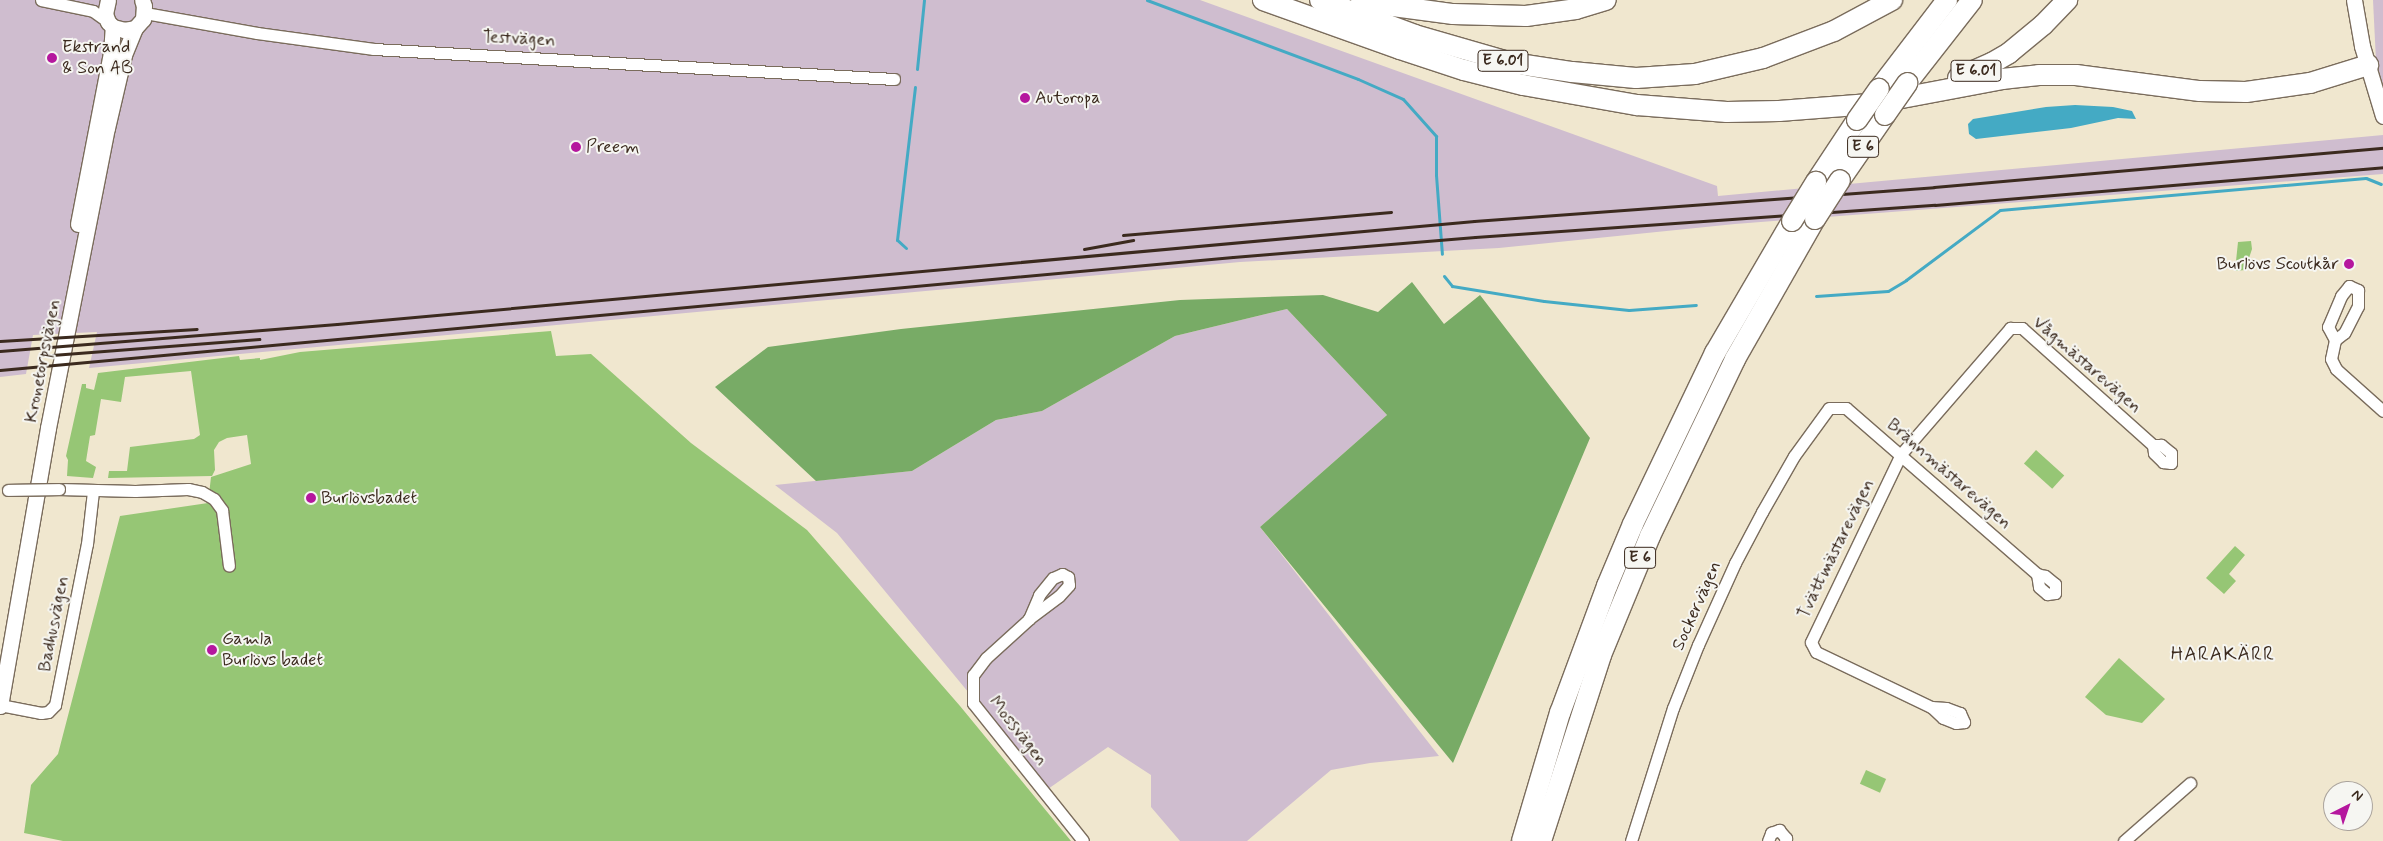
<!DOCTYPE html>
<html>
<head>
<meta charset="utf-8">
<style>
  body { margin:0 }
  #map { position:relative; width:2383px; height:841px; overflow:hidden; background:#f0e7cf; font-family:Mynerve,sans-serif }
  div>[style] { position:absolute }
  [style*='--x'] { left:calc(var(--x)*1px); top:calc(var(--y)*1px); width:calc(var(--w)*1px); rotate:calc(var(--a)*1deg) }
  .industrial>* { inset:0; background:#cfbdcf }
  .green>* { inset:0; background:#96c675; transform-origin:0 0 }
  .forest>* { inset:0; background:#78ab66 }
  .water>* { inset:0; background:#44aac4 }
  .stream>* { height:3px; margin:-1.5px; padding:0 1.5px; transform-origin:1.5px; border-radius:1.5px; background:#44aac4 }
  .roads { filter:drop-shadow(1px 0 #7a6c5c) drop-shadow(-1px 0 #7a6c5c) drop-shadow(0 1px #7a6c5c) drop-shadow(0 -1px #7a6c5c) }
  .street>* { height:11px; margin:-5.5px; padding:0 5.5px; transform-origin:5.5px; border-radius:5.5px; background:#fff }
  .secondary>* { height:15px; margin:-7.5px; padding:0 7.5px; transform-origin:7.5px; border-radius:7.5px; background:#fff }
  .highway>* { height:20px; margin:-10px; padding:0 10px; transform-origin:10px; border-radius:10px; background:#fff }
  .rail>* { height:3px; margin:-1.5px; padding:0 1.5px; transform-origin:1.5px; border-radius:1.5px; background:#3b2a1e }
  .bridges { filter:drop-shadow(1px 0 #7a6c5c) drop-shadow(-1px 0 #7a6c5c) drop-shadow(0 1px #7a6c5c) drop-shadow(0 -1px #7a6c5c) }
  .street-bridge>* { height:11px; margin:-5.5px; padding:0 5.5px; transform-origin:5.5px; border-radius:5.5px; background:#fff }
  .highway-bridge>* { height:20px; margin:-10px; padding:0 10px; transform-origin:10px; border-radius:10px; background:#fff }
  .dots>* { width:14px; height:14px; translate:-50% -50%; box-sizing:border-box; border:2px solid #f6f6f2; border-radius:50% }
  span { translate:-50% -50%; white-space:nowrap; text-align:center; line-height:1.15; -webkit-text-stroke:4px #f6f6f2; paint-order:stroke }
  .shield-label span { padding:1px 4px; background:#f6f6f2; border:1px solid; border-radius:4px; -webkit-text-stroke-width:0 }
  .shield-label { font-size:16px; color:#3b2a1e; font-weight:700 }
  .street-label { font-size:18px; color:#3b2a1e }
  .poi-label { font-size:18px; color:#3b2a1e }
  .left { translate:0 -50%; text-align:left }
  .right { translate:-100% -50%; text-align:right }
  .neighbourhood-label { font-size:19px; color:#3b2a1e; letter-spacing:1px }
  .north { position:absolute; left:2323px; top:781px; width:50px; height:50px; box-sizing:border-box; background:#f6f6f2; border:1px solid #aba49d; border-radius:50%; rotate:41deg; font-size:14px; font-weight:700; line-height:20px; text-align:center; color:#3b2a1e }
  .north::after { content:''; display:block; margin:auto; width:18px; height:22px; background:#b5179e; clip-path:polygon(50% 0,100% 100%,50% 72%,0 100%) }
</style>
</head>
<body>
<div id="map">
  <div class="industrial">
    <i style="clip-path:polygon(0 0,1200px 0,1717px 186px,1718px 196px,2383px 135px,2383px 174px,1735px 224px,1499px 248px,1240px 262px,89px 368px,97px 332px,33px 335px,26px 374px,0 377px)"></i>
    <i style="clip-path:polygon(2373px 0,2383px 0,2383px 85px,2376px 61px)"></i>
    <i style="clip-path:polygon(1287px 309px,1387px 415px,1260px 527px,1439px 756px,1370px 763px,1331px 770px,1247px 841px,1180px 841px,1151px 807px,1151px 775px,1108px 747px,1048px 789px,837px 533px,775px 485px,912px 471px,996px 420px,1042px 411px,1175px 336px)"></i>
  </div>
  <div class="green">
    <i style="clip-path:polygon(2251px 241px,2252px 249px,2245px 270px,2235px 271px,2238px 242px)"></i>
    <i style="clip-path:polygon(551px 331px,556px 356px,591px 354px,691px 443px,807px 530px,960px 706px,1071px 841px,63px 841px,24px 833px,31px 785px,58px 754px,120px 516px,208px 503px,211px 477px,251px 464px,247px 435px,227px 438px,219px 442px,214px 450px,215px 470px,212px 476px,108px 478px,109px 471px,127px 471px,130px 447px,194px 439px,200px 435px,191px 371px,125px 377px,121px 402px,101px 399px,95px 435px,90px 436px,86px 461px,96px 467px,93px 478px,67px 476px,68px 460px,66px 456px,82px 384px,86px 384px,86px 388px,94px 390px,98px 373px,239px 356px,240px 360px,260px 358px,260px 360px,300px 352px)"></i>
    <i style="left:2036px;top:450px;width:38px;height:18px;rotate:42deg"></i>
    <i style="clip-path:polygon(2235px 546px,2245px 555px,2229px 574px,2236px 581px,2224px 594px,2206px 578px)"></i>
    <i style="clip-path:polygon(2119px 658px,2165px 699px,2142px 723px,2106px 715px,2085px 697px)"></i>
    <i style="left:1866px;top:770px;width:22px;height:15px;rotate:24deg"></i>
  </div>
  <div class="forest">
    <i style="clip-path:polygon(1412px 282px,1444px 324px,1480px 295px,1590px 438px,1453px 763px,1260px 527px,1387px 415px,1287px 309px,1175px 336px,1042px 411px,996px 420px,912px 471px,816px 481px,715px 387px,768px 347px,901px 329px,1180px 300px,1323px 295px,1378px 312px)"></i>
  </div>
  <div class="water">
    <i style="clip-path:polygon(2075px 105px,2113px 107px,2132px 111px,2136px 119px,2118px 118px,2071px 128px,1976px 139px,1969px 134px,1968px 124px,1973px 119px,2046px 107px)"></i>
  </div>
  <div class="stream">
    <i style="--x:1147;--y:0;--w:225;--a:20.5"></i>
    <i style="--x:1358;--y:79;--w:49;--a:24"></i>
    <i style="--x:1403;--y:99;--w:50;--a:48.3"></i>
    <i style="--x:1436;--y:136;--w:39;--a:90"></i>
    <i style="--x:1436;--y:175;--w:79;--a:85.7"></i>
    <i style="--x:917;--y:69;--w:69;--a:-84.2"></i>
    <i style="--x:906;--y:248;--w:12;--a:-138"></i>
    <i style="--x:897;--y:240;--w:154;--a:-83.3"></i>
    <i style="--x:1444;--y:276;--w:13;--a:51"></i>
    <i style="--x:1452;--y:286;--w:93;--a:9.3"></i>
    <i style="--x:1544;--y:301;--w:85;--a:6"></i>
    <i style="--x:1629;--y:310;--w:67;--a:-4.3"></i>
    <i style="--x:1816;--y:296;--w:72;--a:-4"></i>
    <i style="--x:1888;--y:291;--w:21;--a:-31"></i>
    <i style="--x:1906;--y:280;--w:117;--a:-36.7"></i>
    <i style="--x:2000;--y:210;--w:367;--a:-5"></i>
    <i style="--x:2366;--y:178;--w:16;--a:22"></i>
  </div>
  <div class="roads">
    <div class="street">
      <i style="--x:41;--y:0;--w:53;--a:11.9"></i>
      <i style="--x:93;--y:11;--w:19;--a:36"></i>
      <i style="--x:145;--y:13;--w:114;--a:10.1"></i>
      <i style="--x:257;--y:33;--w:118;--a:7.8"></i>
      <i style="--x:374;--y:49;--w:521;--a:3.3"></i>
      <i style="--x:2335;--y:340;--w:15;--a:-118"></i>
      <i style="--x:2328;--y:327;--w:34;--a:-67"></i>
      <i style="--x:2341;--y:296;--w:13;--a:-51"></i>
      <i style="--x:2349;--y:286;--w:10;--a:24"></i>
      <i style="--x:2358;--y:290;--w:16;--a:90"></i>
      <i style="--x:2358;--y:306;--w:30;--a:117"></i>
      <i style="--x:2344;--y:333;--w:11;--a:142"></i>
      <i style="--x:2335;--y:340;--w:19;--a:102"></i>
      <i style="--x:2331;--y:359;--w:11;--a:63"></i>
      <i style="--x:2336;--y:369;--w:63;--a:41.8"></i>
      <i style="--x:59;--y:489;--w:76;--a:1.5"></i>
      <i style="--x:135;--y:491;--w:53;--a:-2.2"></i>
      <i style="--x:188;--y:489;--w:14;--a:12"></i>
      <i style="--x:202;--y:492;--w:14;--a:30"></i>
      <i style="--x:214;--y:499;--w:14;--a:54"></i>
      <i style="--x:222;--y:510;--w:56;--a:82.9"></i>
      <i style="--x:1029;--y:619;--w:26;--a:-67"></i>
      <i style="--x:1039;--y:595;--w:22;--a:-51"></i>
      <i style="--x:1053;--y:578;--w:10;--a:-24"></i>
      <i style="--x:1062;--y:574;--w:7;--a:27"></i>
      <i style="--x:1068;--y:577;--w:8;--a:83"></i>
      <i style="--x:1069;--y:585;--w:15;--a:132"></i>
      <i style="--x:1059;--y:596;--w:38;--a:143"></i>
      <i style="--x:1029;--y:619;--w:58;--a:137.8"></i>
      <i style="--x:986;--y:658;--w:21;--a:127"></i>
      <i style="--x:973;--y:675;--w:28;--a:90"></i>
      <i style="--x:973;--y:703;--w:176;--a:51.4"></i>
      <i style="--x:0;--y:705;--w:42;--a:11"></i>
      <i style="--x:41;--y:713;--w:7;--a:-8"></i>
      <i style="--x:48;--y:712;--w:10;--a:-45"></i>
      <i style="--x:55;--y:705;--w:164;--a:-78.8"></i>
      <i style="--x:87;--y:544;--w:53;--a:-83.5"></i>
      <i style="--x:1931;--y:707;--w:15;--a:4"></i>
      <i style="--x:1946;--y:708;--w:15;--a:20"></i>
      <i style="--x:1960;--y:713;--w:10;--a:66"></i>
      <i style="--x:1964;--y:722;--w:8;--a:173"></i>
      <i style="--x:1956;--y:723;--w:14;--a:-159"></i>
      <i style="--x:1943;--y:718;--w:16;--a:-137"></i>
      <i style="--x:1931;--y:707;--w:127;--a:-154.4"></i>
      <i style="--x:1816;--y:652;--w:11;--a:-117"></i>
      <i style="--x:1811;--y:642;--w:208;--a:-64.4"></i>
      <i style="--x:1901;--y:454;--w:167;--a:-49.1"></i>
      <i style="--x:2010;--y:328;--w:12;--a:0"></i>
      <i style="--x:2022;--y:328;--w:176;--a:41.8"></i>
      <i style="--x:2153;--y:445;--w:8;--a:83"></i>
      <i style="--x:2154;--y:453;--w:13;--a:45"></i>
      <i style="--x:2163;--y:462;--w:8;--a:7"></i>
      <i style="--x:2171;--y:463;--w:10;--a:-90"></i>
      <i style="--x:2171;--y:453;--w:13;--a:-141"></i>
      <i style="--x:2161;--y:445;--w:8;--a:180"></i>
      <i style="--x:1631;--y:841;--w:139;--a:-72.5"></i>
      <i style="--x:1673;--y:708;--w:68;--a:-68.4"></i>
      <i style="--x:1698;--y:645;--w:90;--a:-65.7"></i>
      <i style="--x:1735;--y:563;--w:58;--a:-62.1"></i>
      <i style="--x:1762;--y:512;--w:64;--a:-60.3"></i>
      <i style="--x:1794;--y:456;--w:59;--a:-53.9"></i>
      <i style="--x:1829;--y:408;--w:17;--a:0"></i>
      <i style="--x:1846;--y:408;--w:253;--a:41"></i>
      <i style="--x:2037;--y:574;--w:13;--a:81"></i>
      <i style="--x:2039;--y:587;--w:11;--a:41"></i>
      <i style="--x:2047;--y:594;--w:8;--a:-7"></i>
      <i style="--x:2055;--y:593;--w:9;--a:-90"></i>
      <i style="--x:2055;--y:584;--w:13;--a:-141"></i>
      <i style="--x:2045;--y:576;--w:8;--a:-166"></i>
      <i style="--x:1768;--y:841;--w:9;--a:-69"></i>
      <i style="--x:1771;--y:833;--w:9;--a:-21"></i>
      <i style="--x:1779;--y:830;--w:11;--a:49"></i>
      <i style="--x:1786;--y:838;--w:3;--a:108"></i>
      <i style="--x:2124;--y:841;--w:88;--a:-41.3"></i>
    </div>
    <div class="secondary">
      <i style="--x:108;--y:0;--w:14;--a:102"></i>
      <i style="--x:105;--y:14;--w:9;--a:69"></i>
      <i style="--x:108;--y:22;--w:7;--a:45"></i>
      <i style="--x:113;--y:27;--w:11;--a:15"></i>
      <i style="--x:124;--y:30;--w:11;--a:-10"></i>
      <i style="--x:135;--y:28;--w:12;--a:-48"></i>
      <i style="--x:143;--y:19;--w:13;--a:-86"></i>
      <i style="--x:144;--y:6;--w:6;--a:-108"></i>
      <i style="--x:2354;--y:0;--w:47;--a:80.1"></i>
      <i style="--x:2362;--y:46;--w:73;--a:73.3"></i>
      <i style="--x:78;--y:224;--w:174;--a:-79.1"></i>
      <i style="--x:111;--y:53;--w:26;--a:-86"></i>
      <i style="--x:0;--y:706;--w:282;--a:-80.2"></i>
      <i style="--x:48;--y:428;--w:306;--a:-78.9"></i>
      <i style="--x:107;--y:128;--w:75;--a:-76.9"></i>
      <i style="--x:124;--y:55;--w:29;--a:-68"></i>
    </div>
    <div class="highway">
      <i style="--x:1263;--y:0;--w:145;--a:19.7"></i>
      <i style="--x:1400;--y:49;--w:67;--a:18.2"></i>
      <i style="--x:1464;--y:70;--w:61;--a:14.3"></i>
      <i style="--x:1523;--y:85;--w:116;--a:10"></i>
      <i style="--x:1637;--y:105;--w:90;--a:4.4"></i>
      <i style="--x:1727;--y:112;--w:52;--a:-1.1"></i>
      <i style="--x:1779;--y:111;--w:91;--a:-4.4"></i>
      <i style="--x:1870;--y:104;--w:134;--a:-10.7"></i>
      <i style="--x:2002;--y:79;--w:37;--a:-6"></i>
      <i style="--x:2039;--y:75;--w:37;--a:0"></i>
      <i style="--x:2076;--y:75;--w:125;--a:7.4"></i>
      <i style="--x:2200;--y:91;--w:46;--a:1.2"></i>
      <i style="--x:2246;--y:92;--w:65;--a:-8"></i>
      <i style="--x:2310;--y:83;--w:61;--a:-17.2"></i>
      <i style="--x:1320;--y:0;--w:101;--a:20.2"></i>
      <i style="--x:1415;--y:35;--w:101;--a:16.1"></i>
      <i style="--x:1512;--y:63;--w:61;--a:8.5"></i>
      <i style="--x:1572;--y:72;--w:64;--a:5.4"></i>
      <i style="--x:1636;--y:78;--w:59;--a:-3.9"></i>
      <i style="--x:1695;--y:74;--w:70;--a:-13.2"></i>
      <i style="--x:1763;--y:58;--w:76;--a:-20.8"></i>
      <i style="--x:1834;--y:31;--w:66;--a:-28.1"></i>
      <i style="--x:1361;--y:0;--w:17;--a:13"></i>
      <i style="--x:1378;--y:4;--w:76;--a:7.6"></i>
      <i style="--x:1453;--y:14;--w:73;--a:1.6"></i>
      <i style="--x:1526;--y:16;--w:50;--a:-8"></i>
      <i style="--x:1576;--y:9;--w:31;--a:-17"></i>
      <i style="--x:1958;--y:78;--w:37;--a:-24"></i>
      <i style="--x:1992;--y:63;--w:20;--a:-30"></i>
      <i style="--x:2009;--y:53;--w:44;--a:-39.5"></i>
      <i style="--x:2043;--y:25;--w:35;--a:-46"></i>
      <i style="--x:1907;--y:83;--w:105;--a:-51.9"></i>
      <i style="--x:1879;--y:89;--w:112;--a:-52.6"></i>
      <i style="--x:1840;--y:180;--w:79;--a:-55.3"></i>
      <i style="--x:1816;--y:182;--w:74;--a:-56.5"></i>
      <i style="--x:1522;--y:841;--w:134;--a:-73.5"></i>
      <i style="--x:1560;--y:713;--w:135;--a:-69.7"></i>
      <i style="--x:1607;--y:586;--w:67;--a:-67.2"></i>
      <i style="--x:1633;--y:524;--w:190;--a:-64.4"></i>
      <i style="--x:1715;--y:353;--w:153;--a:-59.7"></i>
      <i style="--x:1541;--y:841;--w:195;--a:-72.1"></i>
      <i style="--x:1601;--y:655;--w:129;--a:-67.6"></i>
      <i style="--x:1650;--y:536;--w:196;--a:-64.3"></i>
      <i style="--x:1735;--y:359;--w:161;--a:-60.3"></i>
    </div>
  </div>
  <div class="rail">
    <i style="--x:1123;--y:235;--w:269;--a:-4.9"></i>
    <i style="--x:1084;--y:249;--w:50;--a:-10.4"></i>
    <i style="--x:0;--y:341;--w:197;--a:-3.5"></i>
    <i style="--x:0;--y:351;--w:338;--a:-4.6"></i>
    <i style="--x:337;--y:324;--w:1142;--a:-5.18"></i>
    <i style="--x:1474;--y:221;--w:461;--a:-4.2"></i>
    <i style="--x:1934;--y:187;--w:451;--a:-5"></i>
    <i style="--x:52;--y:355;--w:208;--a:-4.4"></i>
    <i style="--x:0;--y:370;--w:1238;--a:-5.24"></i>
    <i style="--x:1233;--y:257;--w:243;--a:-4.7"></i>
    <i style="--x:1475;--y:237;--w:461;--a:-4"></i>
    <i style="--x:1935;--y:205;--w:450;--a:-4.8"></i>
  </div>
  <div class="bridges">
    <div class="street-bridge">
      <i style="--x:8;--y:490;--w:51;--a:-1.1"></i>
    </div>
    <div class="highway-bridge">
      <i style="--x:1885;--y:115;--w:39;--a:-55"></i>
      <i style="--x:1857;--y:120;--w:38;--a:-55"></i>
      <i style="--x:1815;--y:219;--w:46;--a:-57.3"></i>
      <i style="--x:1792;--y:221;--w:46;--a:-58.4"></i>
    </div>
  </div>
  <div class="dots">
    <i style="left:52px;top:58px;background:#b5179e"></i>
    <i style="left:1025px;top:98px;background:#b5179e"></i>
    <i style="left:576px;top:147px;background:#b5179e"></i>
    <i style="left:2349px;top:264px;background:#b5179e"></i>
    <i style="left:311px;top:498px;background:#b5179e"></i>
    <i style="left:212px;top:650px;background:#b5179e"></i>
  </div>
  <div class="shield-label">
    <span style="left:1503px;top:61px">E 6.01</span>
    <span style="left:1976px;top:71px">E 6.01</span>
    <span style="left:1863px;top:147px">E 6</span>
    <span style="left:1640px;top:558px">E 6</span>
  </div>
  <div class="street-label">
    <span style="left:519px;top:39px;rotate:3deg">Testvägen</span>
    <span style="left:43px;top:361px;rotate:-79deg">Kronetorpsvägen</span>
    <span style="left:2087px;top:365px;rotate:41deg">Vågmästarevägen</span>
    <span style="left:1949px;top:474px;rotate:41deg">Brännmästarevägen</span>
    <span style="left:1836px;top:549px;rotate:-64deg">Tvättmästarevägen</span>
    <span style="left:1697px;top:606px;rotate:-66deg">Sockervägen</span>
    <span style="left:54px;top:624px;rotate:-79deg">Badhusvägen</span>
    <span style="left:1018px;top:731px;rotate:52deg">Mossvägen</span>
  </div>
  <div class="poi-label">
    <span class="left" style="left:62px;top:58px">Ekstrand<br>&amp; Son AB</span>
    <span class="left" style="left:1035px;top:98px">Autoropa</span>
    <span class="left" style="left:586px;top:147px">Preem</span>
    <span class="right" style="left:2339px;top:264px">Burlövs Scoutkår</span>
    <span class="left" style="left:321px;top:498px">Burlövsbadet</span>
    <span class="left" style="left:222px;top:650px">Gamla<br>Burlövs badet</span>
  </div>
  <div class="neighbourhood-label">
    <span style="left:2223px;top:655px">HARAKÄRR</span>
  </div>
  <div class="north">N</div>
</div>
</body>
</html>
